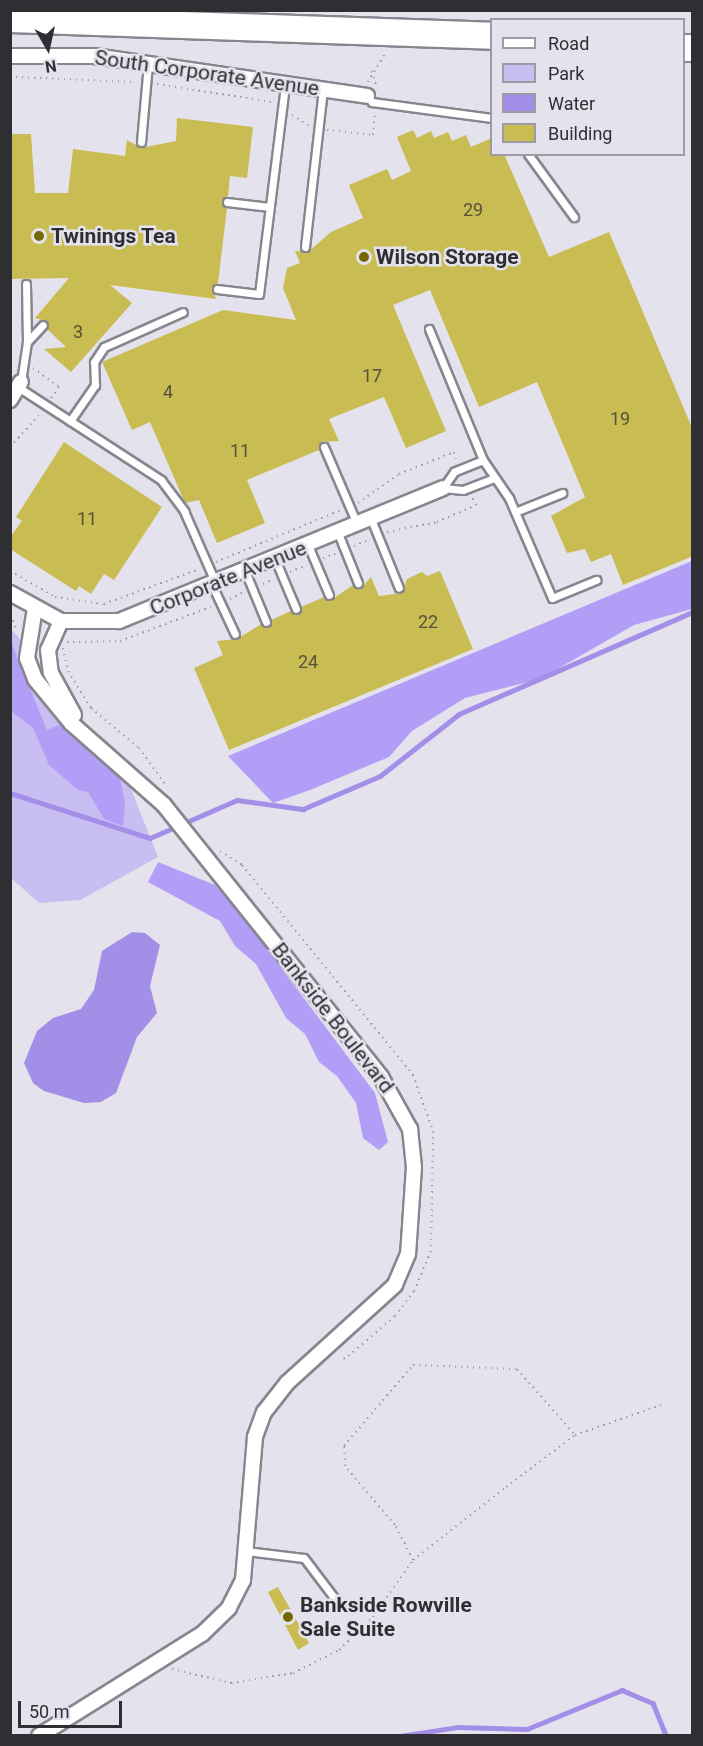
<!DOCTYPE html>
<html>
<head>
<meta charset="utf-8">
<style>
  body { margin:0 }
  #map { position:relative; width:703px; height:1746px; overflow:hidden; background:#e4e2ec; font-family:Roboto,sans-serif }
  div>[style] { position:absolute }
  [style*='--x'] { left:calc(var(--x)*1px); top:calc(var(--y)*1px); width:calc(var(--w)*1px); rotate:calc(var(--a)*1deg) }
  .green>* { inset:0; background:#c8bef2 }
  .forest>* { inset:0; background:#b29ef7 }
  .water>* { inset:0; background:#a38fe7 }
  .stream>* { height:4.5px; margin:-2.25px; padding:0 2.25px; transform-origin:2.25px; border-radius:2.25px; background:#a38fe7 }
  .building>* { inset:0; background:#c9bc52 }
  .path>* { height:2px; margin-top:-1px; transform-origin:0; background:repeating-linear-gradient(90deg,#9f9ea5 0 1.5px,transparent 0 6px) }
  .roads { filter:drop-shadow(2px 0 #87868f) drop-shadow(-2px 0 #87868f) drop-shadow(0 2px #87868f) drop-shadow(0 -2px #87868f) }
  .lane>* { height:7px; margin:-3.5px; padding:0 3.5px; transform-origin:3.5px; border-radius:3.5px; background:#fff }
  .street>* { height:14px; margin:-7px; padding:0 7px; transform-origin:7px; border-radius:7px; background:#fff }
  .highway>* { height:26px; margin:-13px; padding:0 13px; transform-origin:13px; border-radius:13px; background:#fff }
  .dots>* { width:16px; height:16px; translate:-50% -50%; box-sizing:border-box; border:3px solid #e4e2ec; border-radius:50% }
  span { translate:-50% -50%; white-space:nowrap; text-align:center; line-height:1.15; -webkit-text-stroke:5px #e4e2ec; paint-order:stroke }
  .number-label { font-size:18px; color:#56523b }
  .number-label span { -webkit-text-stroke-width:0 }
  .street-label { font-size:21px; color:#2f2f33 }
  .poi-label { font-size:21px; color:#2f2f33; font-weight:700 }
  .left { translate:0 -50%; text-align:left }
  .frame { position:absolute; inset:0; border:12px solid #2f2f33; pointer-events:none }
  .legend { position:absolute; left:490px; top:18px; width:195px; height:138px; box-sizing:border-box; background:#e4e2ec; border:2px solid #9c9aa2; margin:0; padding:8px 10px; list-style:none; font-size:18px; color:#2f2f33 }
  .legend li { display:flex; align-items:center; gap:12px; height:30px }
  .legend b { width:30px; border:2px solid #9c9aa2 }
  .north { position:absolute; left:18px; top:18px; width:60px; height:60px; -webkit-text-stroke:4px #e4e2ec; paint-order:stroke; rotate:171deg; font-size:16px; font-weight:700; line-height:24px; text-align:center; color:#2f2f33 }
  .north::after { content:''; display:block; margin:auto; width:21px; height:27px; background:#2f2f33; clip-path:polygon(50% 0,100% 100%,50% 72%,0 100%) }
  .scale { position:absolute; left:18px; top:1701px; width:104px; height:27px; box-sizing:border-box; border:3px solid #2f2f33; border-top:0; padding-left:8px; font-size:18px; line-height:21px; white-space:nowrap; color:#2f2f33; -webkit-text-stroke:4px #e4e2ec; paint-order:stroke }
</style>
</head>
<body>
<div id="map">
  <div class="green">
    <i style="clip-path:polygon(10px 628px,19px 638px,32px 689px,131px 789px,158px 857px,80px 900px,39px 903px,11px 878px)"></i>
  </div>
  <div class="forest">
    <i style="clip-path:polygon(692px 561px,692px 609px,634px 625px,540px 679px,465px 698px,412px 731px,389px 757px,310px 790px,273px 803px,228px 756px)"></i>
    <i style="clip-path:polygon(10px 640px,47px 730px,59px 725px,119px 773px,125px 804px,123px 826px,104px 819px,88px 792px,78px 790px,49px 765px,33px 728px,11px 711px)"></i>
    <i style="clip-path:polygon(158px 862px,215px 885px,243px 917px,375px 1093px,388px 1142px,379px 1150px,363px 1138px,356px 1103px,337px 1076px,319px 1062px,305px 1034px,286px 1018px,256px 964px,235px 946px,220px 921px,148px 882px)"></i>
  </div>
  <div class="water">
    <i style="clip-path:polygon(132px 932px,145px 933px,160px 945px,150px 986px,157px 1013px,137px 1037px,116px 1093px,101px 1102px,84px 1103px,44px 1091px,33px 1083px,24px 1063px,37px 1031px,53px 1018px,81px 1009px,94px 990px,102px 951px)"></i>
  </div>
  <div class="stream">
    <i style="--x:10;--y:793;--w:147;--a:17.8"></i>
    <i style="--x:150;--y:838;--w:95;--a:-23.6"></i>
    <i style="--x:237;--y:800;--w:67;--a:7.8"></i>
    <i style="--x:303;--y:809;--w:84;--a:-23.2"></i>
    <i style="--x:380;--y:776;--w:100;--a:-38.1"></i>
    <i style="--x:459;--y:714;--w:254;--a:-23.6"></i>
    <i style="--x:400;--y:1736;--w:59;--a:-8.8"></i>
    <i style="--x:458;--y:1727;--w:69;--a:1.7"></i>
    <i style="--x:527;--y:1729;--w:103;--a:-22.3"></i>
    <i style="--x:622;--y:1690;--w:34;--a:23"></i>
    <i style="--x:653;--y:1703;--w:35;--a:68"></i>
  </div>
  <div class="building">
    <i style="clip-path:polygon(177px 118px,253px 127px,247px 178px,230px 176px,228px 196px,222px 201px,227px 208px,218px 283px,212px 288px,216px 299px,110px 285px,132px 303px,71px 372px,44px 349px,66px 347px,47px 329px,46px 321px,35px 318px,69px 278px,10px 279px,10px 134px,31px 134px,35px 193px,68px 193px,73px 149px,125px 156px,127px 140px,141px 148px,176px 141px)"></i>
    <i style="clip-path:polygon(413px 130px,417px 138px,431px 131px,434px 138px,448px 132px,452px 141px,466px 135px,471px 147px,492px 138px,492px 154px,504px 154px,549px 257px,609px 232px,693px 430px,693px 556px,623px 585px,611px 554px,591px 562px,585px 549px,567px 553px,551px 516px,585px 497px,537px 382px,479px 407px,430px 290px,393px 305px,446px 431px,406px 448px,384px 397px,329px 419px,339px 441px,321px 442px,319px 450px,247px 480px,265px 523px,217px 543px,199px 500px,185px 503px,150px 422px,132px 430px,102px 362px,223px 310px,296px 320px,283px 288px,287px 268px,300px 263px,295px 251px,308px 252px,331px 232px,363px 218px,349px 185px,387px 169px,392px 180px,411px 171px,397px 137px)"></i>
    <i style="clip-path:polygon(64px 442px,162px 507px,114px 580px,104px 574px,91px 594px,79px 586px,76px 591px,10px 549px,10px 537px,22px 521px,16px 517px)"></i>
    <i style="clip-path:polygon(440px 571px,473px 649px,229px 750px,194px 668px,223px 655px,217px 641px,237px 639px,261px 624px,269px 627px,271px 620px,291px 611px,298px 614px,301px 607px,324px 597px,331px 600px,353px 585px,361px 588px,371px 577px,379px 596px,402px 593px,407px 579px,422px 572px,427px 576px)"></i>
    <i style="clip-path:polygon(278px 1587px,309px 1643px,298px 1650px,268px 1592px)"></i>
  </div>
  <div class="path">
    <i style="--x:372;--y:71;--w:18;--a:74"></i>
    <i style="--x:10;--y:77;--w:126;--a:2.3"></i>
    <i style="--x:368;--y:82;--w:35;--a:-59"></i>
    <i style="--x:157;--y:84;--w:116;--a:8.9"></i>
    <i style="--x:292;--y:115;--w:19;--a:32"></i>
    <i style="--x:327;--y:130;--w:46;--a:6.2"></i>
    <i style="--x:373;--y:135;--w:24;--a:-85"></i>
    <i style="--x:33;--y:368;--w:32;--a:36"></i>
    <i style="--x:59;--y:387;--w:14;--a:126"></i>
    <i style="--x:10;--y:447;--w:43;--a:-47.8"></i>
    <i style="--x:358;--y:503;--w:50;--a:-35.3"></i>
    <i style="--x:399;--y:474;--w:59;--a:-21.8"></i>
    <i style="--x:454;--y:452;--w:7;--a:74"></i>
    <i style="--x:387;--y:532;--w:51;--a:-11.3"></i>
    <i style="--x:437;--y:522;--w:43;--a:-23.6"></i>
    <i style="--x:476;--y:505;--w:8;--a:-120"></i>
    <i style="--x:354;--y:546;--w:15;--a:-23"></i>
    <i style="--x:323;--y:558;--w:13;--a:-18"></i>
    <i style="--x:216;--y:562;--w:135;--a:-22.6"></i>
    <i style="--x:10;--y:571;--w:52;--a:30"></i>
    <i style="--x:55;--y:597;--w:49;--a:8.1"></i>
    <i style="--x:104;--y:604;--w:99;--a:-20.1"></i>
    <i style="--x:290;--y:572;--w:18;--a:-22"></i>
    <i style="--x:263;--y:584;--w:12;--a:-24"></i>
    <i style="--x:230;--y:599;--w:16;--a:-27"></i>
    <i style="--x:10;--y:615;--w:17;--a:66"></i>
    <i style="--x:67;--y:642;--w:53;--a:-1.1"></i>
    <i style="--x:120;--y:641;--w:97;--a:-20.5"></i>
    <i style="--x:63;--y:648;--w:24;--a:78"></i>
    <i style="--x:68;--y:671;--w:44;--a:58.1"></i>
    <i style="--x:91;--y:708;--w:62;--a:39.8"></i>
    <i style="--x:139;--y:748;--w:48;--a:54.3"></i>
    <i style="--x:220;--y:851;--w:26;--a:32"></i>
    <i style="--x:242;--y:865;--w:271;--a:50.8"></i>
    <i style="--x:413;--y:1075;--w:59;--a:70.3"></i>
    <i style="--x:433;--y:1131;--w:120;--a:91"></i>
    <i style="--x:431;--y:1251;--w:43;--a:113"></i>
    <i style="--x:414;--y:1291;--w:31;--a:127"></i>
    <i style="--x:395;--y:1316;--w:66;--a:139.3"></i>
    <i style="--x:345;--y:1359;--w:6;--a:-141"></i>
    <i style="--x:413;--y:1560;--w:39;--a:-117"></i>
    <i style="--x:395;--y:1525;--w:77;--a:-130.3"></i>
    <i style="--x:345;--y:1466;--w:20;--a:-93"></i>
    <i style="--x:344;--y:1446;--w:106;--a:-49.6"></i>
    <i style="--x:413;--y:1365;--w:104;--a:2.2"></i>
    <i style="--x:517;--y:1369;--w:88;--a:48.7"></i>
    <i style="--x:172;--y:1669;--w:61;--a:13.3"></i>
    <i style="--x:231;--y:1683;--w:63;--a:-9.2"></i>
    <i style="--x:293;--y:1673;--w:51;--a:-26.6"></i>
    <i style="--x:339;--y:1650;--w:47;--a:-44.1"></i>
    <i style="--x:373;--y:1617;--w:70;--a:-54.9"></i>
    <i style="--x:413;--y:1560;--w:118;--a:-38.1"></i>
    <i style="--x:506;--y:1487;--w:86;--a:-37"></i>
    <i style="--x:575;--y:1435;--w:91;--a:-19.2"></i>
  </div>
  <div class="roads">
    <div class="lane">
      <i style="--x:367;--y:96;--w:8;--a:50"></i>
      <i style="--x:372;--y:102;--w:121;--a:7.6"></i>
      <i style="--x:141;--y:142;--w:78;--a:-84.9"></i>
      <i style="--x:528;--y:154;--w:78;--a:53.9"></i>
      <i style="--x:227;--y:202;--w:43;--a:6.6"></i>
      <i style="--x:305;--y:247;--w:158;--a:-83.5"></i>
      <i style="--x:26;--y:284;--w:58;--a:89"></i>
      <i style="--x:217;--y:289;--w:42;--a:6.8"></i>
      <i style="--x:259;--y:294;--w:212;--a:-82.9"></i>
      <i style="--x:429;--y:329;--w:142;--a:67.6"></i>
      <i style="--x:483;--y:460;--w:46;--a:55.6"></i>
      <i style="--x:509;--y:498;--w:109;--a:66.7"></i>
      <i style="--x:552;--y:598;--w:48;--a:-22.2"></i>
      <i style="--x:21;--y:382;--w:40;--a:-81.5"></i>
      <i style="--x:27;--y:342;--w:23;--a:-47"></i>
      <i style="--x:18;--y:387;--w:171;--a:33"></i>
      <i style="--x:161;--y:480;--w:39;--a:53"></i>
      <i style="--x:184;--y:511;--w:80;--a:66.3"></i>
      <i style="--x:70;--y:421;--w:44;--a:-55.2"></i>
      <i style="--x:95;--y:385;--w:23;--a:-92"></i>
      <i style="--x:94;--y:362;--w:18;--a:-56"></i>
      <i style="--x:104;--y:347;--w:86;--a:-23.9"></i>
      <i style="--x:324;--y:447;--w:84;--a:66.8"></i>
      <i style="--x:483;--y:460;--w:31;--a:158"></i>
      <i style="--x:454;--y:472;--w:19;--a:125"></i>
      <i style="--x:443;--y:488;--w:20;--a:6"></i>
      <i style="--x:463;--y:490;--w:34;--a:-21"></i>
      <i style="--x:515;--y:512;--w:51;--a:-22"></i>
      <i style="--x:371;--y:519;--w:74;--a:67.9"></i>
      <i style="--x:338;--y:533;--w:54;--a:68.2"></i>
      <i style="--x:308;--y:545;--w:54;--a:67.2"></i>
      <i style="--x:275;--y:559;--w:54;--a:67.2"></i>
      <i style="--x:245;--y:571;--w:55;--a:67.6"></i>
      <i style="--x:212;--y:585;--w:54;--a:64.9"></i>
      <i style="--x:246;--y:1551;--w:58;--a:6.9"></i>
      <i style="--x:304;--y:1558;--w:51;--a:52.9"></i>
    </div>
    <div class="street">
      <i style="--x:10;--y:56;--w:84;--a:0"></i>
      <i style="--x:94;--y:56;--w:276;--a:8.3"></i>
      <i style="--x:10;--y:400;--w:21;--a:-59"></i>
      <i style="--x:10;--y:593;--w:58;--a:28.8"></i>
      <i style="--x:61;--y:621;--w:58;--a:0"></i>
      <i style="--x:119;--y:621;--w:350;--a:-22.3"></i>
      <i style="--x:35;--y:608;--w:51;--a:99.1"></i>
      <i style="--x:27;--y:658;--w:22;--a:69"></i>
      <i style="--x:35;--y:679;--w:57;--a:50.7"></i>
      <i style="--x:71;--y:723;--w:124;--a:41.4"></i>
      <i style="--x:164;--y:805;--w:348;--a:51.4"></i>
      <i style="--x:381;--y:1077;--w:60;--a:60.9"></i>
      <i style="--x:410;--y:1129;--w:38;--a:84"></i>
      <i style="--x:414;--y:1167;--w:87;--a:93.9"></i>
      <i style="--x:408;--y:1254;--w:34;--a:113"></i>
      <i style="--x:395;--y:1285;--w:146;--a:137.8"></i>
      <i style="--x:287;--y:1383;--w:37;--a:128"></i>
      <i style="--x:264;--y:1412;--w:27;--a:110"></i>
      <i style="--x:255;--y:1437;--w:144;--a:94.8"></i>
      <i style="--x:243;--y:1580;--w:31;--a:117"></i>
      <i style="--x:229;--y:1608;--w:37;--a:136"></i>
      <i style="--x:202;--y:1634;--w:192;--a:148"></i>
      <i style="--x:61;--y:621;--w:32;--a:114"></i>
      <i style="--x:48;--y:650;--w:23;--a:83"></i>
      <i style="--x:51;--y:673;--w:48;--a:61.3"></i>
    </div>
    <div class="highway">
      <i style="--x:10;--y:19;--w:482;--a:2"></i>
      <i style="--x:684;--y:48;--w:8;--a:0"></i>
    </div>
  </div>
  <div class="dots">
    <i style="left:39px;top:236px;background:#736900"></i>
    <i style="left:364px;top:257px;background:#736900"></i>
    <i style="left:288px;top:1617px;background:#736900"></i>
  </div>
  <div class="number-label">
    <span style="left:473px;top:210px">29</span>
    <span style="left:78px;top:332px">3</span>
    <span style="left:372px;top:376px">17</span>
    <span style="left:168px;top:392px">4</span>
    <span style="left:620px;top:419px">19</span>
    <span style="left:240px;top:451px">11</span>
    <span style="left:87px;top:519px">11</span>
    <span style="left:428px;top:622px">22</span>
    <span style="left:308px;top:662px">24</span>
  </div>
  <div class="street-label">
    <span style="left:207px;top:73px;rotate:8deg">South Corporate Avenue</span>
    <span style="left:228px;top:578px;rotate:-22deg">Corporate Avenue</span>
    <span style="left:333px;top:1018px;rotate:52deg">Bankside Boulevard</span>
  </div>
  <div class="poi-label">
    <span class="left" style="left:51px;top:236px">Twinings Tea</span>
    <span class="left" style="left:376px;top:257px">Wilson Storage</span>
    <span class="left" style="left:300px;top:1617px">Bankside Rowville<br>Sale Suite</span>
  </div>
  <div class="frame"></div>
  <ul class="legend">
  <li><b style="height:8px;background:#fff"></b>Road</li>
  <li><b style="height:16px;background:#c8bef2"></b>Park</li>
  <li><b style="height:16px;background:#a38fe7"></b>Water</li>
  <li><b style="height:16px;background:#c9bc52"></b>Building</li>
  </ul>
  <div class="north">N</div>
  <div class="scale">50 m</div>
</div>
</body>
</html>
